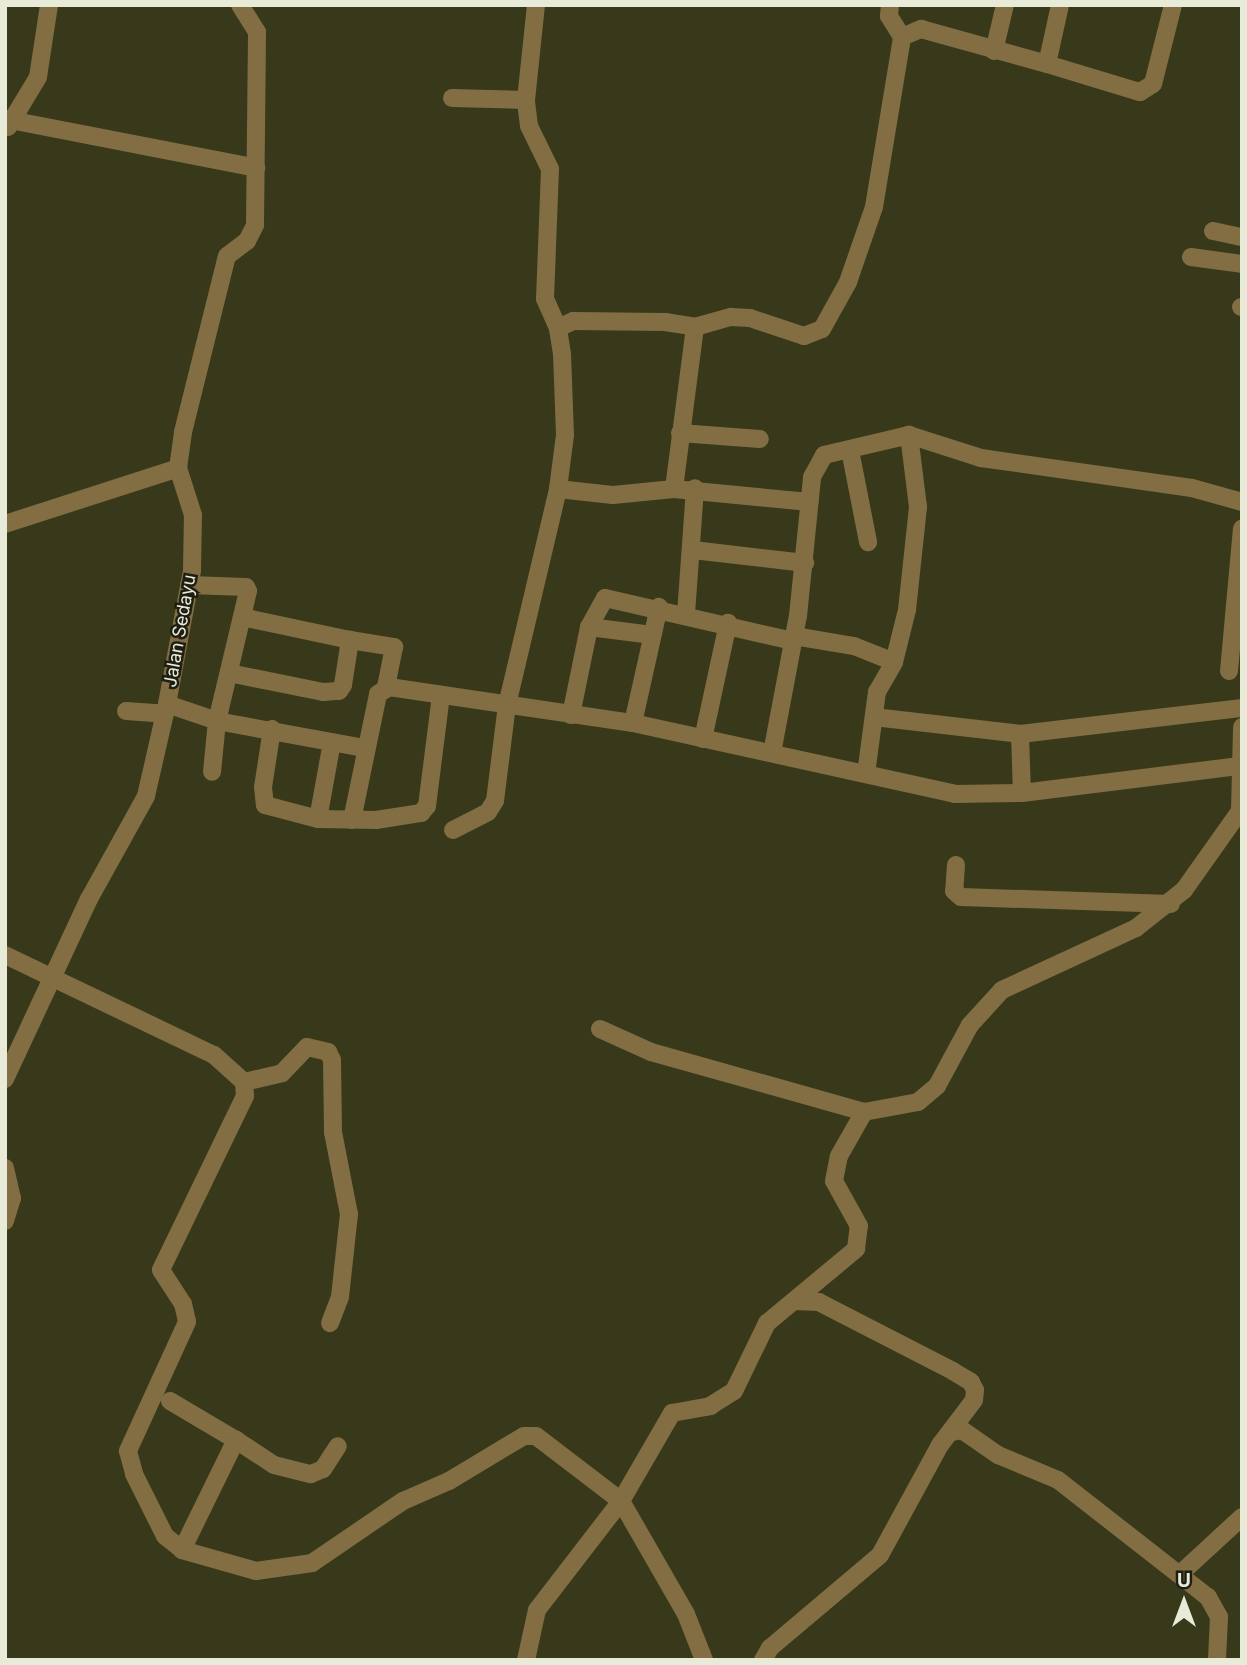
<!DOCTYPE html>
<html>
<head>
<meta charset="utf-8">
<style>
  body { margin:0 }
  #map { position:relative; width:1247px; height:1665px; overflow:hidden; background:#37391a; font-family:Inter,sans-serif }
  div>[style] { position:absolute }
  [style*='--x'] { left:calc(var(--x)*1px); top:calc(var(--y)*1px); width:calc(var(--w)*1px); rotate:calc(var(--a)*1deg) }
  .minor>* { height:18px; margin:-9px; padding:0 9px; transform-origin:9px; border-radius:9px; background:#826e42 }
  span { translate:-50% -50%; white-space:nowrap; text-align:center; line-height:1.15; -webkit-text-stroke:5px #1e1f12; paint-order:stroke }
  .street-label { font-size:18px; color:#e9ebd9 }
  .frame { position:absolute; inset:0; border:7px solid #e9ebd9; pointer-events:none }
  .north { position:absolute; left:1149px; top:1567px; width:70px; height:70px; -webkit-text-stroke:5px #1e1f12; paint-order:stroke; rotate:0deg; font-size:19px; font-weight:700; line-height:28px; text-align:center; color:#e9ebd9 }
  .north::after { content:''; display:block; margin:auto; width:24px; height:32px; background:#e9ebd9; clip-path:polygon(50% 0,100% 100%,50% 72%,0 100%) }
</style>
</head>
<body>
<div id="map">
  <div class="minor">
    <i style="--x:1060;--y:5;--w:60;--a:102.4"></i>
    <i style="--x:1047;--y:64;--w:97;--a:16.8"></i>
    <i style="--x:1140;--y:92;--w:15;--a:-32"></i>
    <i style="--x:1153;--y:84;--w:81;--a:-75.8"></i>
    <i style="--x:902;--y:37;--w:21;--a:-23"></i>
    <i style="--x:921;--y:29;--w:131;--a:15.5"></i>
    <i style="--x:994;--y:51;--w:47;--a:-76.6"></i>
    <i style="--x:452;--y:98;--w:74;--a:1.5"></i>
    <i style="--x:5;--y:119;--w:256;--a:11"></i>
    <i style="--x:8;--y:127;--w:58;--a:-59"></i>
    <i style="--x:38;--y:77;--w:73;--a:-81.3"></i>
    <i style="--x:1213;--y:231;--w:30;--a:12"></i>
    <i style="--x:1191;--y:257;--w:51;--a:7.8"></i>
    <i style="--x:1241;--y:307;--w:1;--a:0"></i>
    <i style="--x:695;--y:327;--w:163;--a:97.4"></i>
    <i style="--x:674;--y:489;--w:136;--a:5.5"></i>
    <i style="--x:558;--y:328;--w:17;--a:-25"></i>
    <i style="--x:573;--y:321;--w:92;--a:0.6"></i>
    <i style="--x:665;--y:322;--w:30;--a:9"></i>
    <i style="--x:695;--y:327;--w:37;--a:-16"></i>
    <i style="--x:731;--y:317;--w:19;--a:3"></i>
    <i style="--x:750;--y:318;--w:57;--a:18.4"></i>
    <i style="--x:804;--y:336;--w:19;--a:-21"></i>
    <i style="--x:822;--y:329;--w:54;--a:-61"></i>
    <i style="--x:848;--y:282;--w:79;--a:-70.9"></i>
    <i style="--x:874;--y:207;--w:172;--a:-80.6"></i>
    <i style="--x:902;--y:37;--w:25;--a:-122"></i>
    <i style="--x:889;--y:16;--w:11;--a:-85"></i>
    <i style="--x:680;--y:433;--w:80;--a:4.3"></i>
    <i style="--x:850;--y:450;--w:94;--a:78.9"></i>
    <i style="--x:558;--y:489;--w:55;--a:6.2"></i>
    <i style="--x:613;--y:495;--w:61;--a:-5.6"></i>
    <i style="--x:5;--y:524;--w:182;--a:-17.9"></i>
    <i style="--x:693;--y:550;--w:113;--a:6.6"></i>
    <i style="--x:189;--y:585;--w:57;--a:2"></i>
    <i style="--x:246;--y:587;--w:4;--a:63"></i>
    <i style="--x:248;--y:591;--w:134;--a:103.4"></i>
    <i style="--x:217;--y:721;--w:51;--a:95.6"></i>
    <i style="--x:686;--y:614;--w:126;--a:-85.9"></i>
    <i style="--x:589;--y:627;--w:64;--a:7.2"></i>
    <i style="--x:794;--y:636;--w:61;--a:9.5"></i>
    <i style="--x:854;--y:646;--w:43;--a:21.8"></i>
    <i style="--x:350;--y:640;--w:45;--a:9"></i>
    <i style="--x:394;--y:647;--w:41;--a:101.3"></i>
    <i style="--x:1229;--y:671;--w:143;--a:-84.8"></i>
    <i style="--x:229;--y:673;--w:96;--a:11.4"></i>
    <i style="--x:323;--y:692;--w:16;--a:-4"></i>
    <i style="--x:339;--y:691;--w:7;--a:-56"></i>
    <i style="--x:343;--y:685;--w:46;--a:-81.2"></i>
    <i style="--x:350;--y:640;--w:110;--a:-168"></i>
    <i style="--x:167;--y:704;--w:53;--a:18.8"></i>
    <i style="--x:217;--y:721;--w:149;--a:10.4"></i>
    <i style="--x:126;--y:711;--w:39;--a:4"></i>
    <i style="--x:571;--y:715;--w:90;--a:-78.4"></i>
    <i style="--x:589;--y:627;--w:33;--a:-61"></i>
    <i style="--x:605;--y:598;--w:193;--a:12.9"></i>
    <i style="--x:874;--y:717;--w:147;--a:6.6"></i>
    <i style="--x:1020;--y:734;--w:224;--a:-6.7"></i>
    <i style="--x:633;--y:723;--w:119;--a:-77.4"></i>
    <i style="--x:272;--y:729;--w:59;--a:98.8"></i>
    <i style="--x:263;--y:787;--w:18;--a:84"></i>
    <i style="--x:265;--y:805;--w:55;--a:14.8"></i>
    <i style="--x:318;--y:819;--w:58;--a:1"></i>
    <i style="--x:376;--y:820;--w:46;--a:-8.8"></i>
    <i style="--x:421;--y:813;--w:9;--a:-49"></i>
    <i style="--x:427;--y:806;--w:112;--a:-82.8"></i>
    <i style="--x:1020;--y:734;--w:59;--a:88.1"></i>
    <i style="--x:703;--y:739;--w:119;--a:-77.8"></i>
    <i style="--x:772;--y:753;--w:139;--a:-79.3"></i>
    <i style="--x:798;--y:616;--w:140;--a:-84.2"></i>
    <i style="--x:812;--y:477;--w:25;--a:-61"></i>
    <i style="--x:824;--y:455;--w:87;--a:-13.2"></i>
    <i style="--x:909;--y:435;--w:76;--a:17.7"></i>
    <i style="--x:981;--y:458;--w:213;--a:8.1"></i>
    <i style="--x:1192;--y:488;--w:52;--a:15.6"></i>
    <i style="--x:866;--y:774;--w:83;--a:-82.4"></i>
    <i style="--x:877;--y:692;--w:34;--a:-60"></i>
    <i style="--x:894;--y:662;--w:54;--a:-76"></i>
    <i style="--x:907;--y:610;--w:104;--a:-83.9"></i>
    <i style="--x:918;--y:507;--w:73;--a:-97.1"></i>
    <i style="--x:318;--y:819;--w:78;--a:-79.7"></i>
    <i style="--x:352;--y:820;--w:129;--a:-78.3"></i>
    <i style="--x:378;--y:694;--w:13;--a:-32"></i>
    <i style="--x:389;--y:687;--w:247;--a:8.4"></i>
    <i style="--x:633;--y:723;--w:330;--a:12.4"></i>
    <i style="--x:955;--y:794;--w:67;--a:-0.9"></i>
    <i style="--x:1022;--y:793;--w:220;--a:-7.1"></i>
    <i style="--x:453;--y:830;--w:39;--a:-27"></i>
    <i style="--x:488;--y:812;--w:13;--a:-58"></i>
    <i style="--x:495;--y:801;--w:97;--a:-82.9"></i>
    <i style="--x:507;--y:705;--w:222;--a:-76.7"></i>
    <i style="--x:558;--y:489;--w:54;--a:-82.6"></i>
    <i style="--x:565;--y:435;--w:81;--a:-92.1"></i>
    <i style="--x:562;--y:354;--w:26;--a:-99"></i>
    <i style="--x:558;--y:328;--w:32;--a:-114"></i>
    <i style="--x:545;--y:299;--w:130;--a:-87.8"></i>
    <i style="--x:550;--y:169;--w:48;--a:-116"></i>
    <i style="--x:529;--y:126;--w:26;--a:-97"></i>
    <i style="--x:526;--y:100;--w:96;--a:-84"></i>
    <i style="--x:956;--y:865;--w:26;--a:94"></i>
    <i style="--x:954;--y:891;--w:9;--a:41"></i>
    <i style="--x:961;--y:897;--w:210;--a:1.9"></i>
    <i style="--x:5;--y:955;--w:232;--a:25.6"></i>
    <i style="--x:214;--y:1055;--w:40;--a:42"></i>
    <i style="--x:244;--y:1082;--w:14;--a:86"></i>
    <i style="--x:245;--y:1096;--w:193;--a:115.8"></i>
    <i style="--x:161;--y:1270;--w:40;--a:57.1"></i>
    <i style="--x:183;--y:1304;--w:18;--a:77"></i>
    <i style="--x:187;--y:1322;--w:142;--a:114.6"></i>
    <i style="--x:128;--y:1451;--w:24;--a:75"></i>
    <i style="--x:134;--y:1474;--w:69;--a:63.4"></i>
    <i style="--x:165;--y:1536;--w:22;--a:39"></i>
    <i style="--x:182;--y:1550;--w:77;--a:15.8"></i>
    <i style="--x:256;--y:1571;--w:57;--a:-8.1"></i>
    <i style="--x:312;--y:1563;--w:110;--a:-34.3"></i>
    <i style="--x:403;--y:1501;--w:50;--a:-23.5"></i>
    <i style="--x:449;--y:1481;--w:87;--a:-31"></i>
    <i style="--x:524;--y:1436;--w:12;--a:0"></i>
    <i style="--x:536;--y:1436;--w:107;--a:37.4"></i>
    <i style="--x:621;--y:1501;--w:130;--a:60.1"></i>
    <i style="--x:686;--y:1614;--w:49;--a:68.6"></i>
    <i style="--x:600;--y:1029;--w:56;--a:24.3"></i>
    <i style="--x:651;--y:1052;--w:221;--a:15.7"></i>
    <i style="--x:864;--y:1112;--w:55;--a:-10.5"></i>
    <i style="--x:918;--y:1102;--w:25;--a:-40"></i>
    <i style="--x:937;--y:1086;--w:69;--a:-61.6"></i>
    <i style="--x:970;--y:1025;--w:47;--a:-47.6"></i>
    <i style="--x:1002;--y:990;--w:148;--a:-24.8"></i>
    <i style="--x:1136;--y:928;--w:61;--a:-38.4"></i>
    <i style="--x:1184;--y:890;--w:97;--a:-54.7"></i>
    <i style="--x:1240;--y:811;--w:84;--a:-88.6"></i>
    <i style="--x:5;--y:1079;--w:199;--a:-65"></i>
    <i style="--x:89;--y:899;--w:118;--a:-61"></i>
    <i style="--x:146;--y:796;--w:94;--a:-77.1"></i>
    <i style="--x:167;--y:704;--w:136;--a:-79.4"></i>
    <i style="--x:192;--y:570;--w:55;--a:-89"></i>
    <i style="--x:193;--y:515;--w:49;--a:-107.7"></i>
    <i style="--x:178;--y:468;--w:36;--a:-82"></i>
    <i style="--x:183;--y:432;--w:181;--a:-76"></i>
    <i style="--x:227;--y:256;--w:25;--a:-37"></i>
    <i style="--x:247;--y:241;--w:18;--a:-63"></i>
    <i style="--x:255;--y:225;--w:193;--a:-89.4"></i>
    <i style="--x:257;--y:32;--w:32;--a:-122"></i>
    <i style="--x:244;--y:1082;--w:39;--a:-13"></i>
    <i style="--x:282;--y:1073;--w:36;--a:-46"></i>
    <i style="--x:307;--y:1047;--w:22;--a:13"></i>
    <i style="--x:328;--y:1052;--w:9;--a:63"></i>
    <i style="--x:332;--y:1060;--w:72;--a:89.2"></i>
    <i style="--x:333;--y:1132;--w:84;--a:79"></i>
    <i style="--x:349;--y:1214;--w:83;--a:96.2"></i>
    <i style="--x:340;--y:1297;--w:28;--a:111"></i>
    <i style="--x:5;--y:1168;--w:31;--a:77"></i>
    <i style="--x:12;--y:1198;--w:24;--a:107"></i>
    <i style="--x:170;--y:1401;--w:77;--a:30.6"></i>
    <i style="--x:952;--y:1432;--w:10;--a:-11"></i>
    <i style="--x:962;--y:1430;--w:44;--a:34.8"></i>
    <i style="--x:998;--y:1455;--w:65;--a:22.6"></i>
    <i style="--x:1058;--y:1480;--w:190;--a:38"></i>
    <i style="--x:1208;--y:1597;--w:23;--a:61"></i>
    <i style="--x:1219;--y:1617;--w:43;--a:92.7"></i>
    <i style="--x:182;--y:1550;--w:123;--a:-63.9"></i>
    <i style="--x:236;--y:1440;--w:45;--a:33.3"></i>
    <i style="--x:274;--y:1465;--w:38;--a:14"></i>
    <i style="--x:311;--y:1474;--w:13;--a:-23"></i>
    <i style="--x:323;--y:1469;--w:27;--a:-57"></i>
    <i style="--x:1180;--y:1574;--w:84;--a:-42.6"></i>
    <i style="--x:526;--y:1660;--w:51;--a:-77.6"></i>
    <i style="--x:537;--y:1610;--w:138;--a:-52.4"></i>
    <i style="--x:621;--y:1501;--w:102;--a:-59.9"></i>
    <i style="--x:672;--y:1413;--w:39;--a:-10"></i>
    <i style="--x:710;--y:1406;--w:28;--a:-32"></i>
    <i style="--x:734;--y:1391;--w:76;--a:-64.1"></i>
    <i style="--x:767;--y:1323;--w:116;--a:-39.7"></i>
    <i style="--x:856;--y:1249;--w:23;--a:-83"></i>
    <i style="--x:859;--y:1226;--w:51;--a:-119.1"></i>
    <i style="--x:834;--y:1181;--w:25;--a:-79"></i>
    <i style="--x:839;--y:1156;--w:51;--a:-60.4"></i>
    <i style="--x:763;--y:1660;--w:14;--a:-60"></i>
    <i style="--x:770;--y:1648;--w:144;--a:-40.2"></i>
    <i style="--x:880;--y:1555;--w:125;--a:-61.4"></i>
    <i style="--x:940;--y:1445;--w:56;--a:-52.9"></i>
    <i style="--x:974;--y:1400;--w:10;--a:-84"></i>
    <i style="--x:975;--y:1390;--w:9;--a:-117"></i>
    <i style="--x:971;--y:1382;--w:21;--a:-149"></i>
    <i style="--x:953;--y:1371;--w:151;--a:-152.8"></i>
    <i style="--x:819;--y:1302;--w:25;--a:-178"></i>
  </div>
  <div class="street-label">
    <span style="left:180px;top:631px;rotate:-80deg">Jalan Sedayu</span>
  </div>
  <div class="frame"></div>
  <div class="north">U</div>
</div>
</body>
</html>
